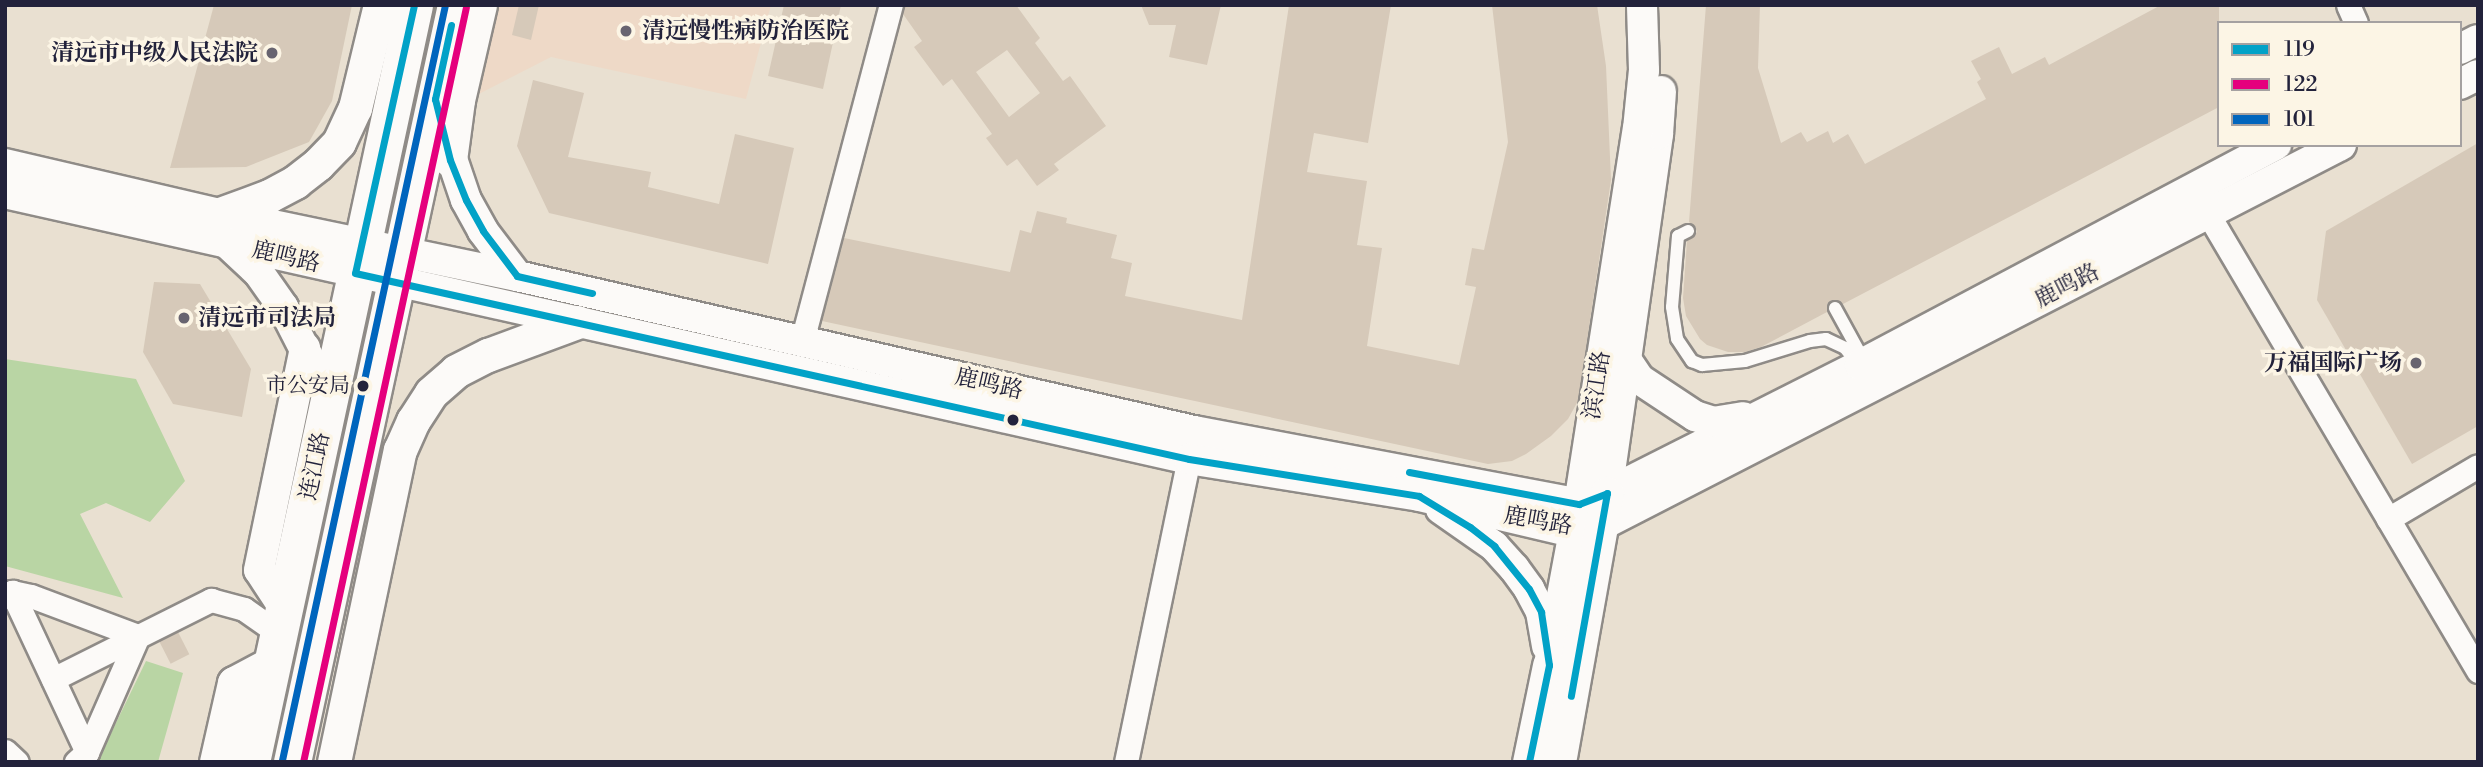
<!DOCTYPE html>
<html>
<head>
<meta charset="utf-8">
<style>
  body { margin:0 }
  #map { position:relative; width:2483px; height:767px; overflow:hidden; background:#e9e0d1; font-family:"Libre Bodoni","Noto Serif SC",serif }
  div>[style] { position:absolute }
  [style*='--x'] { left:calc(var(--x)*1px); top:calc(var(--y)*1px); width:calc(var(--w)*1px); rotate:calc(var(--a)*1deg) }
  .built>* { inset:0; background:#eed9c7 }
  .green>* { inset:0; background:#b9d5a4 }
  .building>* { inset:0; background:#d6c9b9; transform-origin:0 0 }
  .roads { filter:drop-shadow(2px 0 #8f8b87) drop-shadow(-2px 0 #8f8b87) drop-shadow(0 2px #8f8b87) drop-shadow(0 -2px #8f8b87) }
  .service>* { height:12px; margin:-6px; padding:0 6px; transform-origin:6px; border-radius:6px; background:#fcfaf8 }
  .minor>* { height:23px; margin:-11.5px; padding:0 11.5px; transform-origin:11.5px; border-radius:11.5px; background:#fcfaf8 }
  .tertiary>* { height:30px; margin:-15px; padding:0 15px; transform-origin:15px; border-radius:15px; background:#fcfaf8 }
  .secondary>* { height:33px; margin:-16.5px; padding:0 16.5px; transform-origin:16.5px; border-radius:16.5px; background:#fcfaf8 }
  .primary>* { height:37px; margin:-18.5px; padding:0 18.5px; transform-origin:18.5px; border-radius:18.5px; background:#fcfaf8 }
  .bus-1>* { height:7px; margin:-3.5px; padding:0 3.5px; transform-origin:3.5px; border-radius:3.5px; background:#02a2c7 }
  .bus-2>* { height:7px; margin:-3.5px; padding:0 3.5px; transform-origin:3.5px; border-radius:3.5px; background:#e5007d }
  .bus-3>* { height:7px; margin:-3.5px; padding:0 3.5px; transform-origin:3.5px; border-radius:3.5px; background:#0065bd }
  .dots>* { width:19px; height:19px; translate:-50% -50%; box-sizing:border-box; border:4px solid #fcf5e5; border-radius:50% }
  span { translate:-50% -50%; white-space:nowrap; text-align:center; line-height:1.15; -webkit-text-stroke:7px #fcf5e5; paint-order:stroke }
  .bus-label { font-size:21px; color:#22223b }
  .right { translate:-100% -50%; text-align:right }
  .poi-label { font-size:23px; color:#22223b; font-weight:700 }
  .left { translate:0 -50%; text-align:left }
  .street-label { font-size:23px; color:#22223b }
  .frame { position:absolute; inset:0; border:7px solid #22223b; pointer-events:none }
  .legend { position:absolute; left:2217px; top:21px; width:245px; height:126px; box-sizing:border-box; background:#fcf5e5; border:2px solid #a5a1a1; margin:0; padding:9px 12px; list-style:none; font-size:21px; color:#22223b }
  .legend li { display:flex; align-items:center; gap:14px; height:35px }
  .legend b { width:35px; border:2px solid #a5a1a1 }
</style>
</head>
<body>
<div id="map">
  <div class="built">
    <i style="clip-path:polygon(494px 5px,771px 5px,746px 99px,551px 57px,473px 97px)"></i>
  </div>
  <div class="green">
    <i style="clip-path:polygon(5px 359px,136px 379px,185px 481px,150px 522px,106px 503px,80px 514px,123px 598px,5px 566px)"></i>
    <i style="clip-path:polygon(146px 661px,183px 673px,158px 762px,97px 762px)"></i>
  </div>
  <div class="building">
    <i style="clip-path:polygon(214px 5px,352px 5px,332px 101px,309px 142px,246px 167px,170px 168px)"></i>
    <i style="clip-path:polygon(519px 5px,539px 5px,531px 40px,512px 35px)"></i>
    <i style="clip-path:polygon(784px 5px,841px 5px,823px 89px,768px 76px)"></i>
    <i style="clip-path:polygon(evenodd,905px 5px,1016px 5px,1040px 38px,1035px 43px,1063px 81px,1070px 76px,1106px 126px,1054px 164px,1059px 170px,1037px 186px,1017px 159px,1007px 166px,986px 138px,992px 134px,952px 79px,943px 86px,914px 47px,922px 41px,903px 14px,905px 5px,1007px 50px,1040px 93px,1009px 117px,976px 72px,1007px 50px)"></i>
    <i style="clip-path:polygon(1141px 5px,1221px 5px,1207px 65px,1169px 57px,1176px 25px,1149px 25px)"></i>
    <i style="clip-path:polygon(1289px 5px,1391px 5px,1368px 143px,1314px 133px,1307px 172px,1367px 181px,1357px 245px,1382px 248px,1367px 346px,1459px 365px,1476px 287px,1465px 285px,1472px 248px,1484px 250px,1508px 142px,1492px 5px,1597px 5px,1606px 66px,1611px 180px,1578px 401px,1568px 419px,1551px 436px,1526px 454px,1512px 461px,1488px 464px,822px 321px,844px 238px,1010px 272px,1020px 230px,1031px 233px,1037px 211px,1067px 218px,1066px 223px,1117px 235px,1111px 258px,1132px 263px,1125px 296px,1242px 320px)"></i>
    <i style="clip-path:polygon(1706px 5px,1760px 5px,1758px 68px,1781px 143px,1801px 132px,1807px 142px,1828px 131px,1833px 143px,1848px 134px,1865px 164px,1986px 99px,1977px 82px,1981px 79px,1971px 61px,1999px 47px,2012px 74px,2045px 57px,2049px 65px,2161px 5px,2219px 5px,2219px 107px,1843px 304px,1831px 300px,1827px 304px,1827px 312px,1761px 347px,1745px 352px,1728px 352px,1707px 345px,1700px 339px,1686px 316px,1683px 298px,1687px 241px,1697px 232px,1695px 227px,1689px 222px)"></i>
    <i style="clip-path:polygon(533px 80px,584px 93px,568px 157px,651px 172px,648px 187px,719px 204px,735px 134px,794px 148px,768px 264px,549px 213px,517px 146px)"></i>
    <i style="clip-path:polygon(2478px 143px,2478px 426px,2412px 464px,2317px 300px,2326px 231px)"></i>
    <i style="clip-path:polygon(154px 282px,200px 284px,251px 369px,242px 417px,173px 404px,143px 352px)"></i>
    <i style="left:178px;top:632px;width:25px;height:21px;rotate:63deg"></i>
  </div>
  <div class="roads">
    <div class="service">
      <i style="--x:1688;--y:231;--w:11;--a:153"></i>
      <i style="--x:1678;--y:236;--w:71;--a:94.8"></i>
      <i style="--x:1672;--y:307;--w:32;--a:81"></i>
      <i style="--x:1677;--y:339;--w:27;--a:56"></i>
      <i style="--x:1692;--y:361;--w:11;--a:22"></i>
      <i style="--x:1702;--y:365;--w:43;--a:-5.3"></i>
      <i style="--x:1745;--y:361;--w:68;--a:-17.1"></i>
      <i style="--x:1810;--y:341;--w:16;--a:-7"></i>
      <i style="--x:1826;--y:339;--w:21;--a:25"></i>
      <i style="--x:1845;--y:348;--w:22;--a:51"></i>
      <i style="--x:1835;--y:308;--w:58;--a:61.2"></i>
    </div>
    <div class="minor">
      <i style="--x:2348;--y:5;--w:20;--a:66"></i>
      <i style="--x:2208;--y:214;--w:531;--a:59.42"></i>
      <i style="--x:802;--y:341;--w:348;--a:-75.2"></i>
      <i style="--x:2388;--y:519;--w:104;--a:-30.5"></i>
      <i style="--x:12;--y:592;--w:177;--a:64.9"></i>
      <i style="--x:5;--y:597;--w:9;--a:-36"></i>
      <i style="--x:12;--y:592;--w:19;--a:12"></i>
      <i style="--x:31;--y:596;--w:114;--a:20.5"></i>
      <i style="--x:138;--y:636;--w:127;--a:113.7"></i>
      <i style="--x:87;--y:752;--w:15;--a:138"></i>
      <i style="--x:53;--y:679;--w:177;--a:-26.6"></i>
      <i style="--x:211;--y:600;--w:34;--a:15"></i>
      <i style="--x:244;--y:609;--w:42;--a:35.2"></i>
      <i style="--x:5;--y:751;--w:16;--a:43"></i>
      <i style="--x:1126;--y:762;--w:326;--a:-78.3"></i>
    </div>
    <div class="tertiary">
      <i style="--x:2460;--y:49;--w:20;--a:-27"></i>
      <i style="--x:2460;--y:84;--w:20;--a:-27"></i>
      <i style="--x:445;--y:138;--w:65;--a:71.3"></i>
      <i style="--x:466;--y:200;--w:35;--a:61"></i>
      <i style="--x:483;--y:231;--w:56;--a:52.9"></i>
      <i style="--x:5;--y:164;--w:221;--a:13.1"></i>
      <i style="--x:220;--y:214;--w:303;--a:11.8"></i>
      <i style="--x:517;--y:276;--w:695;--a:12.9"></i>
      <i style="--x:1194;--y:431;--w:392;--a:10.7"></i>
      <i style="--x:1579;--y:504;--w:30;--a:-21"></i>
      <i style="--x:1607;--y:493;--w:284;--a:-26.8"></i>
      <i style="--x:1860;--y:365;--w:471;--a:-27.9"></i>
      <i style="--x:5;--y:193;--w:1214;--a:12.66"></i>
      <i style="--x:1189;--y:459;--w:233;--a:9.1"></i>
      <i style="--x:1419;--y:496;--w:158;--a:13.2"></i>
      <i style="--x:1573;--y:532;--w:30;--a:-14"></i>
      <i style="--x:1602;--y:525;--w:831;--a:-27.21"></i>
      <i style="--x:227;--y:243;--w:44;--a:43.2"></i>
      <i style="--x:259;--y:273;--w:42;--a:54.8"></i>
      <i style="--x:283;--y:307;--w:64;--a:63"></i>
      <i style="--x:1627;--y:361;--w:22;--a:56"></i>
      <i style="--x:1639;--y:379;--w:67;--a:33.5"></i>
      <i style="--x:1695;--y:416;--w:19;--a:18"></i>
      <i style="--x:1713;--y:422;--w:31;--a:-9"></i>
      <i style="--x:1607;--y:493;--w:363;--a:-81.9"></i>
      <i style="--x:1658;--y:134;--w:43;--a:-86"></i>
      <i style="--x:1441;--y:509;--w:65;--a:34.9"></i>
      <i style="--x:1494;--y:546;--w:30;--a:48"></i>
      <i style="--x:1514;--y:568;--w:26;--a:54"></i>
      <i style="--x:1529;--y:589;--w:26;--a:62"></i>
      <i style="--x:1541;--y:612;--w:35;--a:80"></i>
      <i style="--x:284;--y:608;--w:45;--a:-123.3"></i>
      <i style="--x:259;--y:570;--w:227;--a:-78.3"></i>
      <i style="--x:1549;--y:665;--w:164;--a:-79.4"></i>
      <i style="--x:1579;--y:504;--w:380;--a:-81.1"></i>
      <i style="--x:1638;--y:129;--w:59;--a:-84.2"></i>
      <i style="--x:1644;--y:70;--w:65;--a:-91.8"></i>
    </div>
    <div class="secondary">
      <i style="--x:450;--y:160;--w:61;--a:-82.4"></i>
      <i style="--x:458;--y:100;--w:98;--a:-77"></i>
      <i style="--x:220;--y:214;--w:52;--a:-20.2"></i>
      <i style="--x:269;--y:196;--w:30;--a:-28"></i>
      <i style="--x:295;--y:182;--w:29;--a:-38"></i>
      <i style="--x:318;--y:164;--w:30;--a:-46"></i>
      <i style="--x:339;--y:142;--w:38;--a:-65"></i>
      <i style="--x:355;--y:108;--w:106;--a:-76.4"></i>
      <i style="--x:216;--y:762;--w:81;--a:-77.2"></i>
      <i style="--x:234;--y:683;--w:43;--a:-27.8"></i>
      <i style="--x:334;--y:762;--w:319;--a:-78.1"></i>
      <i style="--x:400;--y:450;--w:32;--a:-66"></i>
      <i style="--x:413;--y:421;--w:33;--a:-57"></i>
      <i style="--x:431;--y:393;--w:33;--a:-41"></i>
      <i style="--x:456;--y:371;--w:36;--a:-27"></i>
      <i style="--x:488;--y:355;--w:95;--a:-20.3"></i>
      <i style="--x:1529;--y:762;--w:99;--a:-78.3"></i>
      <i style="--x:1559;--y:762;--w:273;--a:-79.9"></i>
    </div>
    <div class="primary">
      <i style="--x:251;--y:762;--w:774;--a:-77.85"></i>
      <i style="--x:292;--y:762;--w:775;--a:-77.78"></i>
    </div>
  </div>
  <div class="bus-1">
    <i style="--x:414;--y:5;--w:274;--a:102.4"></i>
    <i style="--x:355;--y:273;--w:854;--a:12.57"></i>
    <i style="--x:1189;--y:459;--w:233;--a:9.1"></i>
    <i style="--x:1419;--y:496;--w:60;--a:31.3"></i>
    <i style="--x:1470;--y:527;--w:31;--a:38"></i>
    <i style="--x:1494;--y:546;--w:55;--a:50.9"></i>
    <i style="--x:1529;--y:589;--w:26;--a:62"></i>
    <i style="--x:1541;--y:612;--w:54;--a:81.4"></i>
    <i style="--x:1549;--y:665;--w:99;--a:101.7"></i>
    <i style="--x:451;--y:25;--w:76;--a:102.2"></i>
    <i style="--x:435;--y:99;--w:63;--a:76.2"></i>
    <i style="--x:450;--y:160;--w:43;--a:68.2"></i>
    <i style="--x:466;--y:200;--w:35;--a:61"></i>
    <i style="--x:483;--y:231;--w:56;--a:52.9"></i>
    <i style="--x:517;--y:276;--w:77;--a:12.8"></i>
    <i style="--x:1409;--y:472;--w:173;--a:10.7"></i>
    <i style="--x:1579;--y:504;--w:30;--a:-21"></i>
    <i style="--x:1607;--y:493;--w:206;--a:100.1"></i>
  </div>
  <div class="bus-2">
    <i style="--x:303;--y:762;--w:772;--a:-77.82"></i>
  </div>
  <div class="bus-3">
    <i style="--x:282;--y:760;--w:772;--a:-77.82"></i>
  </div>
  <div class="dots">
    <i style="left:626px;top:31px;background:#686470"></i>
    <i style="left:272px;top:53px;background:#686470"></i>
    <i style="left:184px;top:318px;background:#686470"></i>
    <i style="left:2416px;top:363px;background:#686470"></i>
    <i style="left:363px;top:386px;background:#22223b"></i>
    <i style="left:1013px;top:420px;background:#22223b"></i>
  </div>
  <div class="bus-label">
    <span class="right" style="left:350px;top:386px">市公安局</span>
  </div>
  <div class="poi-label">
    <span class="left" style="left:642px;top:31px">清远慢性病防治医院</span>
    <span class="right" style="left:258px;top:53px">清远市中级人民法院</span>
    <span class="left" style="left:198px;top:318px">清远市司法局</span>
    <span class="right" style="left:2402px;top:363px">万福国际广场</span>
  </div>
  <div class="street-label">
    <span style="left:286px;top:257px;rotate:13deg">鹿鸣路</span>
    <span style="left:2067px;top:286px;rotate:-27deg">鹿鸣路</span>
    <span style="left:989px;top:384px;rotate:13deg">鹿鸣路</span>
    <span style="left:1597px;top:385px;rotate:-81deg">滨江路</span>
    <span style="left:315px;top:466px;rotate:-78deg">连江路</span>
    <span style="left:1538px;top:521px;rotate:10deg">鹿鸣路</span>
  </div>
  <div class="frame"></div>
  <ul class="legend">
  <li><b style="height:9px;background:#02a2c7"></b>119</li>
  <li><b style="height:9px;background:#e5007d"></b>122</li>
  <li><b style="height:9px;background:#0065bd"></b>101</li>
  </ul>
</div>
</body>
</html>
